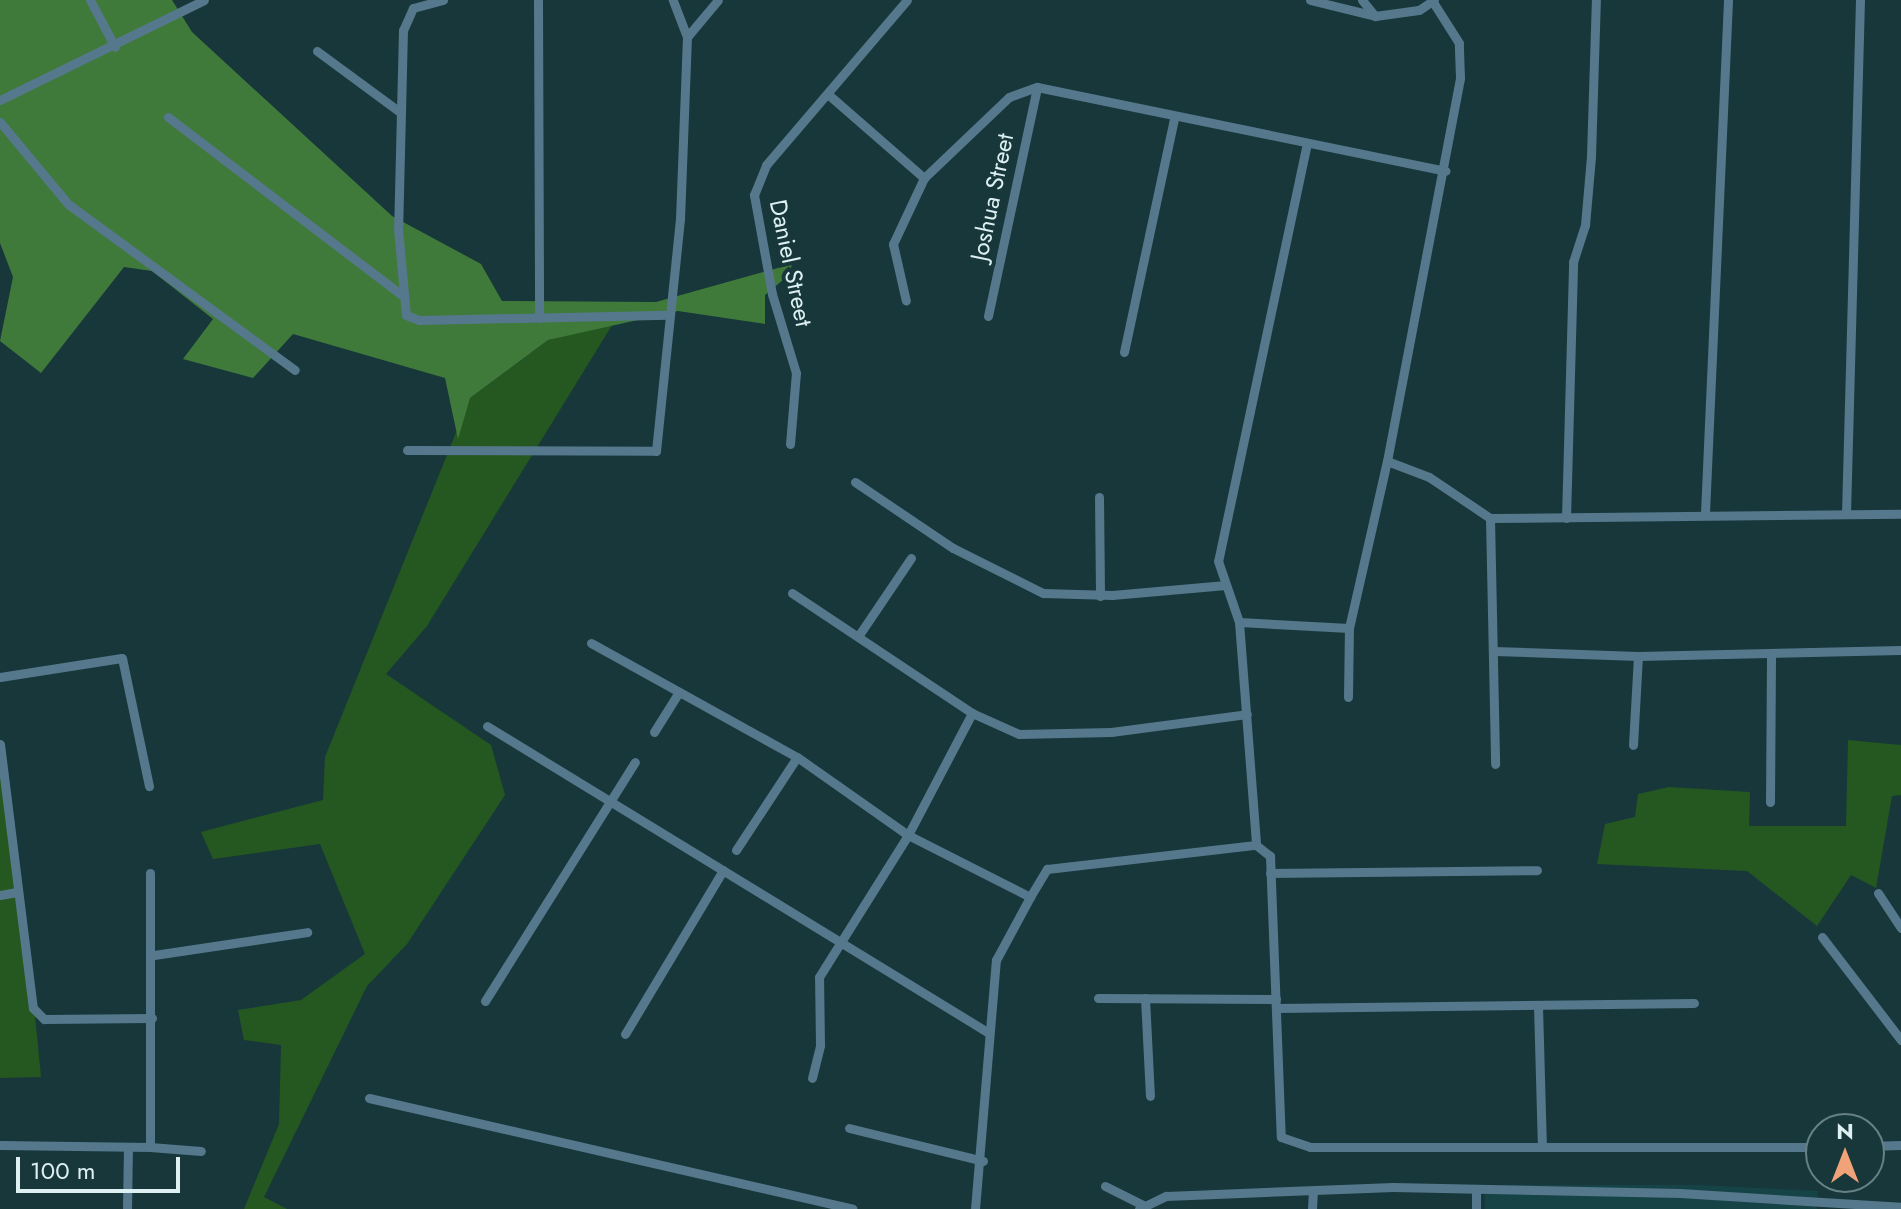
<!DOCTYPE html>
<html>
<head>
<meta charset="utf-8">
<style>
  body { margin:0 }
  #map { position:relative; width:1901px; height:1209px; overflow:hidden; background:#17373a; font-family:Jost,sans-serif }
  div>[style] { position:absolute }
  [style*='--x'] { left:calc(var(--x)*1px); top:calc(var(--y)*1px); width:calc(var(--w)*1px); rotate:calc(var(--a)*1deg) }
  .built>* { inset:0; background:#164346 }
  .green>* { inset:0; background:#255820 }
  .forest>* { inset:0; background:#407a3a }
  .street>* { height:9px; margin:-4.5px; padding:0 4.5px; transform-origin:4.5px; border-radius:4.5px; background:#55788c }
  span { translate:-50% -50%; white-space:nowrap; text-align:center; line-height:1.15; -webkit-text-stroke:8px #17373a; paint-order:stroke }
  .street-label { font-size:24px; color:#def0f2 }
  .north { position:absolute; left:1805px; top:1113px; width:80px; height:80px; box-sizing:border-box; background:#17373a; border:2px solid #678184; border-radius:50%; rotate:0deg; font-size:22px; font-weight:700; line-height:32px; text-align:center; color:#def0f2 }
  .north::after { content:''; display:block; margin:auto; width:28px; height:36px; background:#f0a278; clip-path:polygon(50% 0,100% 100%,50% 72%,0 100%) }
  .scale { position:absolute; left:16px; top:1157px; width:164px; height:36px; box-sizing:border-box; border:4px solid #def0f2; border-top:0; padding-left:10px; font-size:24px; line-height:28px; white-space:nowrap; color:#def0f2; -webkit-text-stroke:6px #17373a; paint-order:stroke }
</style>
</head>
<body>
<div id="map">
  <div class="built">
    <i style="clip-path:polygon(1502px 1185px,1700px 1185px,1818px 1191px,1817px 1209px,1485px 1209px,1485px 1193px)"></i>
  </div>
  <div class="green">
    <i style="clip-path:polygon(614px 322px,427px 626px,386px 674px,491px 745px,505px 795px,407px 944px,367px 986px,264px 1197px,287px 1209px,244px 1209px,279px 1124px,281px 1045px,244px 1040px,238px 1010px,301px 1000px,365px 954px,320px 844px,213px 859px,201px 832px,323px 800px,325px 757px,470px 398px,548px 340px)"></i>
    <i style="clip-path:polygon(1848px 740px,1901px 745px,1901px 795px,1892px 796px,1876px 888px,1851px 875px,1817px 926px,1747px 871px,1597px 864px,1605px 824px,1635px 817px,1638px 794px,1669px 787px,1750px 792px,1749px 826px,1846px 826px)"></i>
    <i style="clip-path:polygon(0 753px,35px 1015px,41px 1077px,0 1078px)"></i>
  </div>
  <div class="forest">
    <i style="clip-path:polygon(0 0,172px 0,192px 32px,392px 216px,481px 264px,502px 301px,656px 302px,792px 264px,789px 275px,765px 295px,765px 324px,678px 311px,548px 340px,470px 398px,458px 439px,445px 378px,293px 334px,253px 378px,183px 359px,213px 319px,152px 271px,124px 267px,41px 373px,0 341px,13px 277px,0 243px)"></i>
  </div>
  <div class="street">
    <i style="--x:90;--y:0;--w:53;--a:62"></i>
    <i style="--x:443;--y:0;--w:31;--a:165"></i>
    <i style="--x:413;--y:8;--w:24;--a:114"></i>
    <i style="--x:403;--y:30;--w:199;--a:91.4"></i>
    <i style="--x:398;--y:229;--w:86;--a:84.7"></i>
    <i style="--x:406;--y:315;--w:14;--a:21"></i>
    <i style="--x:419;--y:320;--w:249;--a:-1.2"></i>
    <i style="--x:538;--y:0;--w:318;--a:89.8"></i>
    <i style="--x:1310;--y:0;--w:67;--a:13.8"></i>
    <i style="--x:1375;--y:16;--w:44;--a:-7.8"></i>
    <i style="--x:1419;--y:10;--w:18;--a:-34"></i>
    <i style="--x:1362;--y:0;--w:21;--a:51"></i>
    <i style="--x:687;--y:37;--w:48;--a:-50"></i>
    <i style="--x:317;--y:51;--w:104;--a:36.4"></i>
    <i style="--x:830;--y:96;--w:125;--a:41.1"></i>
    <i style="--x:924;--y:178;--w:73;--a:115.2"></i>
    <i style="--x:893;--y:244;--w:58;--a:77.2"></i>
    <i style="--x:0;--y:100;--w:227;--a:-26.1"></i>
    <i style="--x:168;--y:117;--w:292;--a:37.3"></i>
    <i style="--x:0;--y:122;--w:107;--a:50.3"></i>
    <i style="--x:68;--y:204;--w:281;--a:36.2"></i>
    <i style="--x:1307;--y:143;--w:427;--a:102"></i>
    <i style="--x:1218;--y:561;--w:65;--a:71"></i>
    <i style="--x:1239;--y:622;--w:224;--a:85.6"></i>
    <i style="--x:1256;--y:845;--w:18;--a:38"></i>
    <i style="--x:1270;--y:856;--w:281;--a:87.8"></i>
    <i style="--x:1281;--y:1137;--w:31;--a:19"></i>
    <i style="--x:1310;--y:1147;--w:511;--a:0"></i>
    <i style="--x:924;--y:178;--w:117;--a:-43.6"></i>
    <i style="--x:1009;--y:97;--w:30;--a:-20"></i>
    <i style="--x:1037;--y:87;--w:417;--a:11.6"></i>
    <i style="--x:988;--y:316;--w:234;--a:-77.9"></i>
    <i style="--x:1124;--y:352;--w:238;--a:-77.9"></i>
    <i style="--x:790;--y:444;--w:71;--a:-85.2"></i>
    <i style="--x:796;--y:373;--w:83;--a:-106.9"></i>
    <i style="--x:772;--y:294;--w:101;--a:-100.3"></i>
    <i style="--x:754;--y:195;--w:32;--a:-68"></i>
    <i style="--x:766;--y:165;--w:217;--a:-49.5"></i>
    <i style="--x:407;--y:450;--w:249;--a:0.2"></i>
    <i style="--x:656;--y:451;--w:233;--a:-84.1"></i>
    <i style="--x:680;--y:219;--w:182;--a:-87.8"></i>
    <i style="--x:687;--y:37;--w:40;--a:-111"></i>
    <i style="--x:1387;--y:461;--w:45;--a:20.9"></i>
    <i style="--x:1429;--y:477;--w:73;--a:33.9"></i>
    <i style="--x:1490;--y:518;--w:411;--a:-0.6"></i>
    <i style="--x:855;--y:482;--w:118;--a:34"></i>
    <i style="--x:953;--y:548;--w:101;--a:26.6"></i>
    <i style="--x:1043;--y:593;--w:69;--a:1.7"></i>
    <i style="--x:1112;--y:595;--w:114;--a:-5"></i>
    <i style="--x:1099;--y:497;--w:99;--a:89.4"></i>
    <i style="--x:1705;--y:513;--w:514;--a:-87.43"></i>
    <i style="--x:1846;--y:514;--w:514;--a:-88.44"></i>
    <i style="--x:1490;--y:518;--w:246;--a:88.8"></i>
    <i style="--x:1566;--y:518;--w:256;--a:-88.4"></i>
    <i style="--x:1573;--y:262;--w:39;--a:-72"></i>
    <i style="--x:1585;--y:225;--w:69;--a:-85"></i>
    <i style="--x:1591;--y:156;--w:156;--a:-88.2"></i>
    <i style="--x:792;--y:593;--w:216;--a:33.7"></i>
    <i style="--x:1239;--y:622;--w:110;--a:3.1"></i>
    <i style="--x:859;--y:635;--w:93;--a:-56"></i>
    <i style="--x:591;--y:643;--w:235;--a:29"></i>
    <i style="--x:797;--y:757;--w:136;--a:35.1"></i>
    <i style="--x:908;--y:835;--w:137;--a:26.9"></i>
    <i style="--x:1030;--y:897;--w:33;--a:-59"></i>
    <i style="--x:1047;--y:869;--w:210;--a:-6.6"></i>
    <i style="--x:1494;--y:651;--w:144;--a:2"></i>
    <i style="--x:1638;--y:656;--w:263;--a:-1.3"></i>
    <i style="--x:0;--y:677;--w:123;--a:-8.9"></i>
    <i style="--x:122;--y:658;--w:131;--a:78.1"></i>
    <i style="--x:1348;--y:697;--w:69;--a:-89.2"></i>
    <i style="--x:1349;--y:628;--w:171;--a:-77.2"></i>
    <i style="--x:1387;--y:461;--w:390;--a:-79.2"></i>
    <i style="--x:1460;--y:78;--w:35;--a:-92"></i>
    <i style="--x:1459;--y:43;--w:49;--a:-122.4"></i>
    <i style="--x:487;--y:726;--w:588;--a:31.45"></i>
    <i style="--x:654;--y:732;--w:47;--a:-58"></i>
    <i style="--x:0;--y:744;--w:266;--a:82.9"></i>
    <i style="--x:33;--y:1008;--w:16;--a:45"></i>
    <i style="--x:44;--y:1019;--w:108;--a:-0.5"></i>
    <i style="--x:1633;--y:745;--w:89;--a:-86.8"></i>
    <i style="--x:1770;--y:802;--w:148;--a:-89.6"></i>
    <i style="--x:736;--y:850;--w:111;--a:-56.7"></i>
    <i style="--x:1270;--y:873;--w:267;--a:-0.6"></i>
    <i style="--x:1878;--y:893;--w:42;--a:56.7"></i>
    <i style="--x:0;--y:895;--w:17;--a:-10"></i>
    <i style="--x:1822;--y:937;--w:130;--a:52.5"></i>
    <i style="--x:154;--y:955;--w:155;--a:-8.5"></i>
    <i style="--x:1098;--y:998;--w:178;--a:0.3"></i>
    <i style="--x:1145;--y:998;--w:98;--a:87.1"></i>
    <i style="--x:485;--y:1001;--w:282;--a:-57.9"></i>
    <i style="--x:1538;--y:1006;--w:140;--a:88.4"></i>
    <i style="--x:1276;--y:1008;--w:418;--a:-0.7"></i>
    <i style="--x:625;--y:1034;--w:191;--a:-59.1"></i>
    <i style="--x:812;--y:1078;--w:34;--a:-76"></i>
    <i style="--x:820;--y:1045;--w:68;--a:-90.8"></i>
    <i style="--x:819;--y:977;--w:168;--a:-57.9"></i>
    <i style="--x:908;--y:835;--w:138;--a:-62.3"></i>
    <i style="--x:972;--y:713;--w:51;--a:24.1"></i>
    <i style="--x:1019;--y:734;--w:92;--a:-1.2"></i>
    <i style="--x:1111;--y:732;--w:137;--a:-7.5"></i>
    <i style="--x:369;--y:1098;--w:496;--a:12.9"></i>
    <i style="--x:849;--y:1128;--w:138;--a:13.8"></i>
    <i style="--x:0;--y:1145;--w:150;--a:0.8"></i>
    <i style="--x:150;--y:1147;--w:274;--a:-90"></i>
    <i style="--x:1869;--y:1146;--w:32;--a:-2"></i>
    <i style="--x:150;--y:1147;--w:51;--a:4.5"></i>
    <i style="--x:1105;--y:1186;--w:42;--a:26.6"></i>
    <i style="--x:127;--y:1209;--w:62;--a:-89.1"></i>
    <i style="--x:975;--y:1209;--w:250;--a:-85.2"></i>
    <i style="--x:996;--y:960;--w:72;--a:-61.6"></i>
    <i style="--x:1139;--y:1209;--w:30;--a:-26"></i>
    <i style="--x:1166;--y:1196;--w:227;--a:-2.3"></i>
    <i style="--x:1393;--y:1187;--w:287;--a:1.2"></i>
    <i style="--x:1680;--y:1193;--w:221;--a:3.6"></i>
    <i style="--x:1312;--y:1209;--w:18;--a:-87"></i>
    <i style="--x:1476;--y:1209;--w:20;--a:-90"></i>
  </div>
  <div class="street-label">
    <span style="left:992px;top:197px;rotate:-78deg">Joshua Street</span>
    <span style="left:791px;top:263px;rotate:78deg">Daniel Street</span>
  </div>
  <div class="north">N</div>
  <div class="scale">100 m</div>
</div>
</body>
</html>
